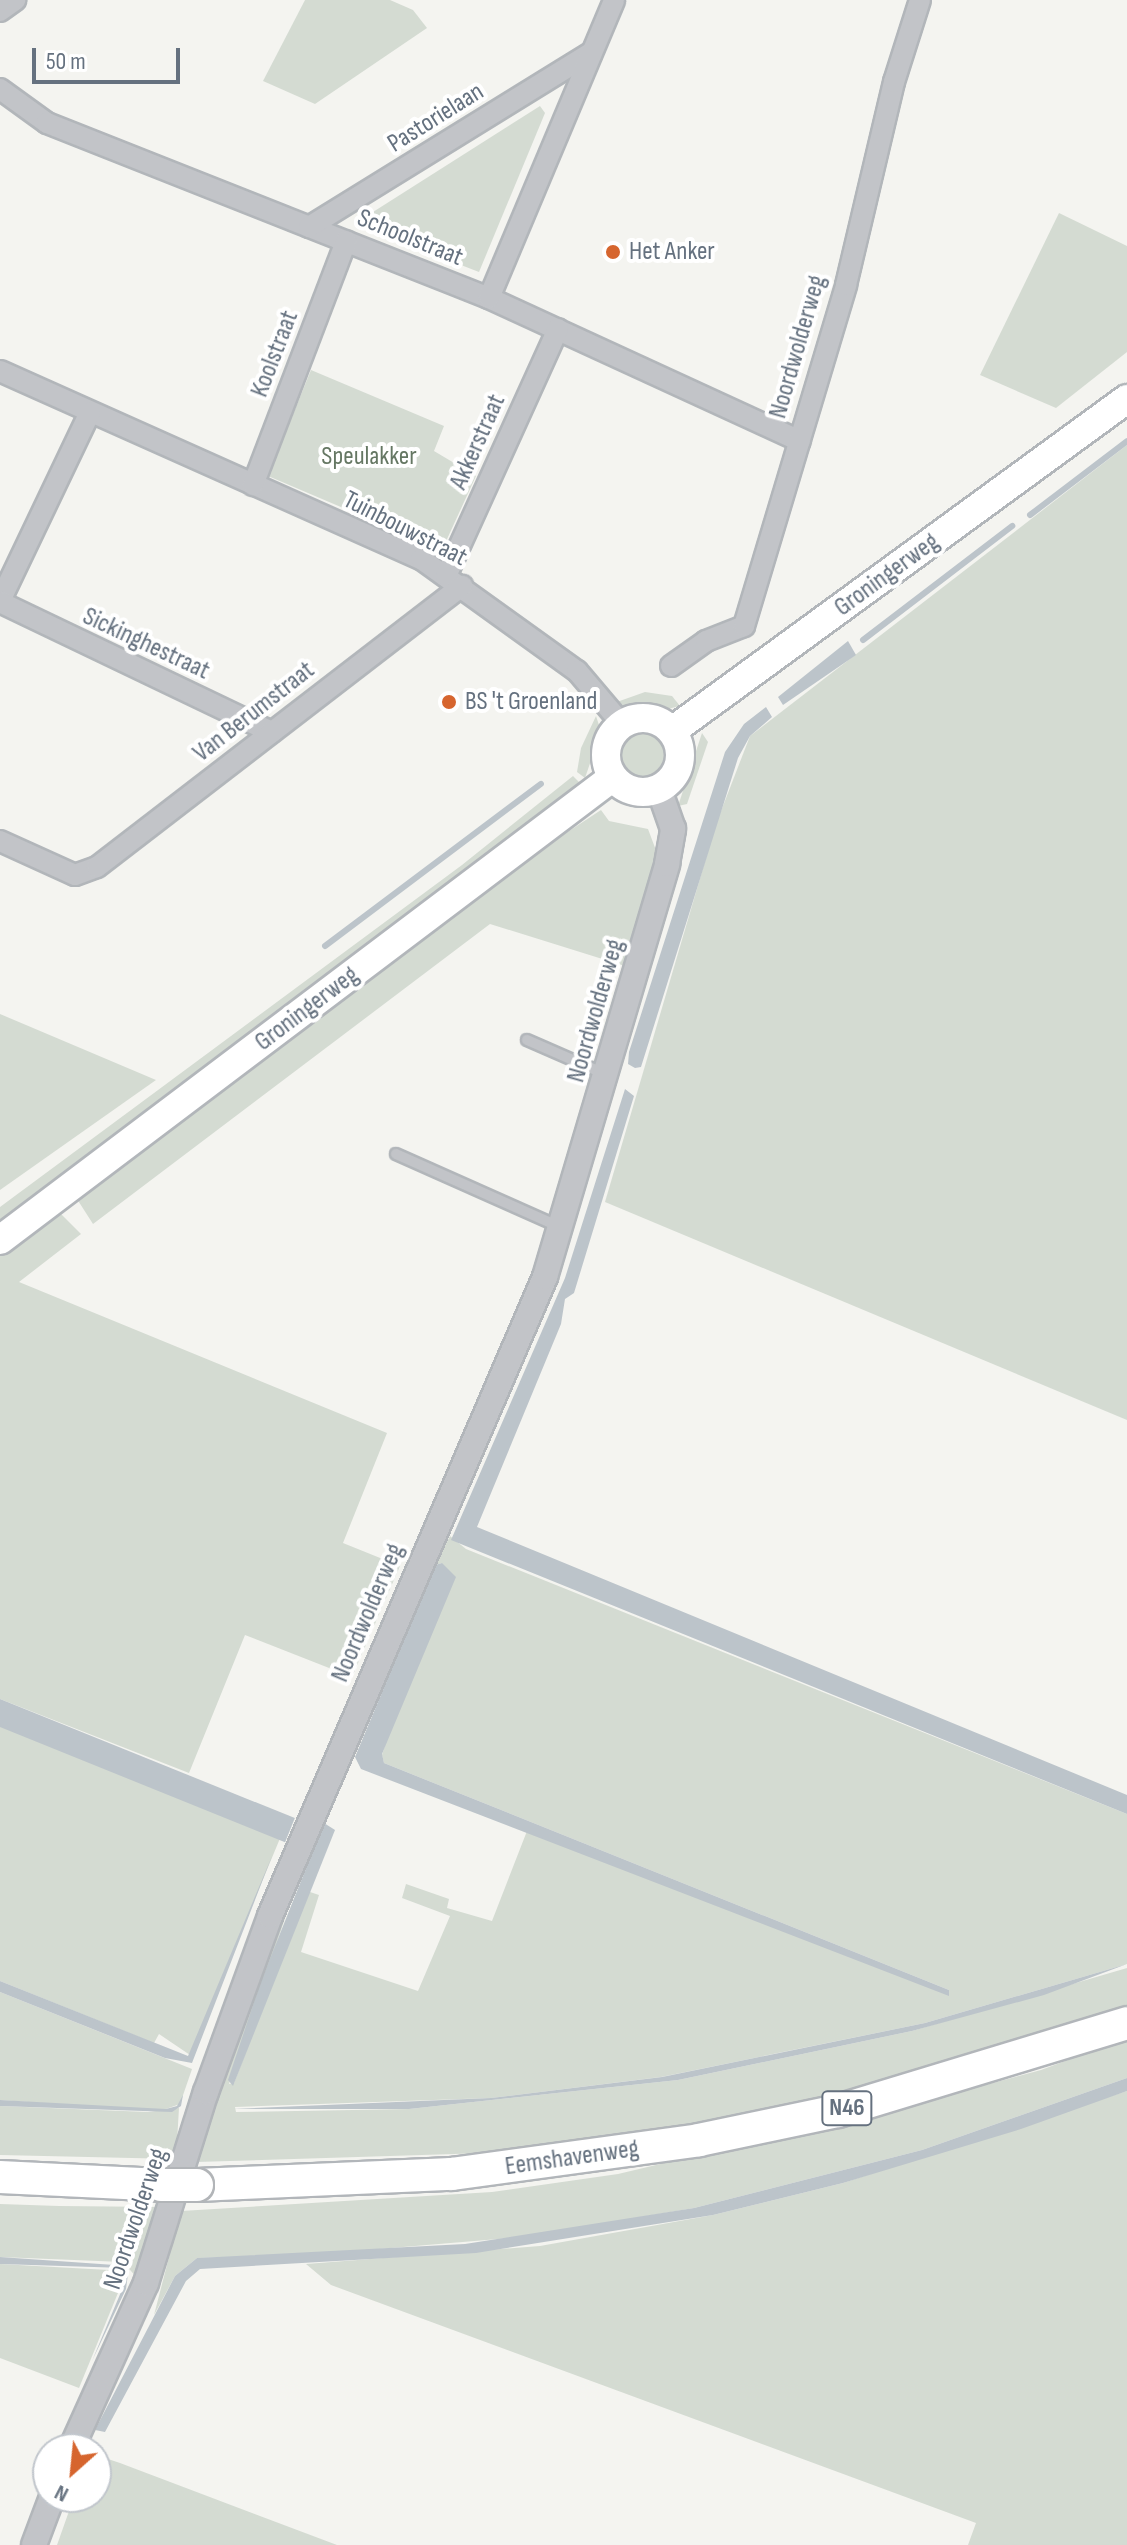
<!DOCTYPE html>
<html>
<head>
<meta charset="utf-8">
<style>
  body { margin:0 }
  #map { position:relative; width:1127px; height:2545px; overflow:hidden; background:#f4f4f0; font-family:"Sofia Sans Condensed",sans-serif }
  div>[style] { position:absolute }
  [style*='--x'] { left:calc(var(--x)*1px); top:calc(var(--y)*1px); width:calc(var(--w)*1px); rotate:calc(var(--a)*1deg) }
  .green>* { inset:0; background:#d4dbd2 }
  .round { border-radius:50% }
  .water>* { inset:0; background:#bcc4ca; transform-origin:0 0 }
  .stream>* { height:6px; margin:-3px; padding:0 3px; transform-origin:3px; border-radius:3px; background:#bcc4ca }
  .roads { filter:drop-shadow(2px 0 #b2b6ba) drop-shadow(-2px 0 #b2b6ba) drop-shadow(0 2px #b2b6ba) drop-shadow(0 -2px #b2b6ba) }
  .service>* { height:10px; margin:-5px; padding:0 5px; transform-origin:5px; border-radius:5px; background:#c2c4c8 }
  .minor>* { height:20px; margin:-10px; padding:0 10px; transform-origin:10px; border-radius:10px; background:#c2c4c8 }
  .tertiary>* { height:24px; margin:-12px; padding:0 12px; transform-origin:12px; border-radius:12px; background:#c2c4c8 }
  .secondary>* { height:28px; margin:-14px; padding:0 14px; transform-origin:14px; border-radius:14px; background:#fff }
  .secondary>.ring { margin:-14px; padding:0; box-sizing:content-box; background:none; border:28px solid #fff; border-radius:50% }
  .trunk>* { height:32px; margin:-16px; padding:0 16px; transform-origin:16px; border-radius:16px; background:#fff }
  .bridges { filter:drop-shadow(2px 0 #b2b5b8) drop-shadow(-2px 0 #b2b5b8) drop-shadow(0 2px #b2b5b8) drop-shadow(0 -2px #b2b5b8) }
  .trunk-bridge>* { height:32px; margin:-16px; padding:0 16px; transform-origin:16px; border-radius:16px; background:#fff }
  .dots>* { width:22px; height:22px; translate:-50% -50%; box-sizing:border-box; border:4px solid #fff; border-radius:50% }
  span { translate:-50% -50%; white-space:nowrap; text-align:center; line-height:1.15; -webkit-text-stroke:8px #fff; paint-order:stroke }
  .shield-label span { padding:2px 6px; background:#fff; border:2px solid; border-radius:6px; -webkit-text-stroke-width:0 }
  .shield-label { font-size:24px; color:#65717f; font-weight:700 }
  .street-label { font-size:26px; color:#65717f }
  .poi-label { font-size:26px; color:#65717f }
  .left { translate:0 -50%; text-align:left }
  .park-label { font-size:26px; color:#657763 }
  .north { position:absolute; left:32px; top:2433px; width:80px; height:80px; box-sizing:border-box; background:#fff; border:2px solid #c1c6cc; border-radius:50%; rotate:207deg; font-size:22px; font-weight:700; line-height:32px; text-align:center; color:#65717f }
  .north::after { content:''; display:block; margin:auto; width:28px; height:36px; background:#d6652e; clip-path:polygon(50% 0,100% 100%,50% 72%,0 100%) }
  .scale { position:absolute; left:32px; top:48px; width:148px; height:36px; box-sizing:border-box; border:4px solid #65717f; border-top:0; padding-left:10px; font-size:24px; line-height:28px; white-space:nowrap; color:#65717f; -webkit-text-stroke:6px #fff; paint-order:stroke }
</style>
</head>
<body>
<div id="map">
  <div class="green">
    <i style="clip-path:polygon(305px 0,390px 0,413px 10px,427px 28px,315px 104px,263px 81px)"></i>
    <i style="clip-path:polygon(540px 106px,545px 113px,479px 272px,376px 232px,373px 212px)"></i>
    <i style="clip-path:polygon(1059px 213px,1127px 246px,1127px 352px,1056px 408px,980px 375px)"></i>
    <i style="clip-path:polygon(311px 370px,444px 426px,434px 451px,476px 476px,442px 550px,268px 476px)"></i>
    <i style="clip-path:polygon(1127px 445px,1127px 1420px,605px 1202px,716px 824px,750px 736px)"></i>
    <i style="clip-path:polygon(645px 692px,672px 696px,680px 706px,655px 712px,614px 703px)"></i>
    <i style="clip-path:polygon(596px 716px,601px 731px,585px 778px,577px 772px,581px 748px)"></i>
    <i class="round" style="left:618px;top:732px;width:50px;height:50px"></i>
    <i style="clip-path:polygon(702px 733px,708px 742px,687px 804px,678px 806px)"></i>
    <i style="clip-path:polygon(573px 776px,580px 783px,527px 833px,0 1229px,0 1207px,462px 865px)"></i>
    <i style="clip-path:polygon(601px 810px,609px 821px,648px 829px,660px 861px,628px 967px,490px 924px,93px 1224px,77px 1199px,519px 864px)"></i>
    <i style="clip-path:polygon(0 1014px,156px 1080px,0 1190px)"></i>
    <i style="clip-path:polygon(59px 1212px,81px 1234px,19px 1282px,387px 1433px,343px 1543px,400px 1566px,352px 1677px,245px 1635px,189px 1773px,0 1699px,0 1253px)"></i>
    <i style="clip-path:polygon(450px 1536px,466px 1549px,1127px 1814px,1127px 1964px,925px 2023px,661px 2077px,491px 2098px,235px 2107px,236px 2112px,409px 2109px,678px 2080px,912px 2031px,1127px 1968px,1127px 2008px,833px 2097px,689px 2129px,520px 2152px,196px 2162px,290px 1882px,297px 1883px,229px 2084px,234px 2083px,307px 1891px,319px 1895px,301px 1952px,418px 1991px,450px 1916px,402px 1898px,406px 1884px,449px 1899px,447px 1908px,492px 1921px,527px 1831px,949px 1995px,949px 1990px,384px 1763px,382px 1755px,442px 1563px,435px 1565px)"></i>
    <i style="clip-path:polygon(0 1725px,281px 1836px,190px 2055px,159px 2034px,154px 2043px,0 1981px)"></i>
    <i style="clip-path:polygon(0 1992px,192px 2069px,180px 2104px,166px 2109px,128px 2109px,0 2100px)"></i>
    <i style="clip-path:polygon(1127px 2038px,1127px 2078px,922px 2150px,694px 2208px,523px 2237px,296px 2256px,197px 2258px,175px 2276px,154px 2315px,181px 2211px,492px 2192px,618px 2174px,918px 2103px,1041px 2070px)"></i>
    <i style="clip-path:polygon(1127px 2091px,1127px 2545px,968px 2545px,976px 2523px,331px 2285px,306px 2264px,540px 2246px,713px 2215px,843px 2183px)"></i>
    <i style="clip-path:polygon(0 2106px,148px 2112px,179px 2108px,176px 2159px,0 2155px)"></i>
    <i style="clip-path:polygon(0 2204px,59px 2206px,162px 2207px,139px 2280px,123px 2262px,0 2257px)"></i>
    <i style="clip-path:polygon(0 2264px,127px 2271px,79px 2388px,0 2358px)"></i>
    <i style="clip-path:polygon(96px 2455px,120px 2463px,337px 2545px,57px 2545px,74px 2497px,96px 2497px)"></i>
  </div>
  <div class="water">
    <i style="clip-path:polygon(848px 641px,856px 655px,783px 705px,778px 697px)"></i>
    <i style="clip-path:polygon(766px 707px,772px 717px,750px 736px,738px 758px,641px 1067px,635px 1068px,628px 1064px,629px 1052px,725px 752px,744px 724px)"></i>
    <i style="clip-path:polygon(625px 1089px,634px 1096px,574px 1293px,565px 1299px,561px 1324px,477px 1527px,1127px 1795px,1127px 1814px,451px 1540px,565px 1278px)"></i>
    <i style="clip-path:polygon(442px 1563px,456px 1577px,382px 1754px,384px 1763px,949px 1990px,949px 1996px,361px 1769px,355px 1757px,435px 1565px)"></i>
    <i style="left:0;top:1699px;width:318px;height:26px;rotate:22deg"></i>
    <i style="clip-path:polygon(324px 1823px,335px 1830px,233px 2086px,228px 2080px,260px 1984px)"></i>
    <i style="clip-path:polygon(272px 1856px,192px 2063px,165px 2058px,0 1992px,0 1981px,188px 2056px)"></i>
    <i style="clip-path:polygon(1127px 1964px,1044px 1995px,912px 2031px,678px 2080px,409px 2109px,233px 2109px,491px 2098px,662px 2077px,925px 2023px)"></i>
    <i style="clip-path:polygon(1127px 2078px,1127px 2091px,1021px 2129px,843px 2183px,713px 2215px,476px 2253px,200px 2269px,186px 2281px,105px 2432px,95px 2430px,175px 2276px,197px 2258px,465px 2244px,694px 2208px,922px 2150px)"></i>
    <i style="clip-path:polygon(183px 2095px,181px 2106px,172px 2112px,0 2106px,0 2100px,166px 2109px,177px 2106px)"></i>
    <i style="clip-path:polygon(0 2257px,129px 2266px,126px 2289px,92px 2361px,126px 2280px,125px 2268px,0 2264px)"></i>
  </div>
  <div class="stream">
    <i style="--x:1030;--y:515;--w:122;--a:-37.3"></i>
    <i style="--x:863;--y:640;--w:188;--a:-37.4"></i>
    <i style="--x:325;--y:946;--w:270;--a:-36.9"></i>
  </div>
  <div class="roads">
    <div class="service">
      <i style="--x:527;--y:1040;--w:85;--a:23.6"></i>
      <i style="--x:396;--y:1154;--w:180;--a:24"></i>
    </div>
    <div class="minor">
      <i style="--x:0;--y:11;--w:19;--a:-36"></i>
      <i style="--x:0;--y:89;--w:58;--a:35.9"></i>
      <i style="--x:47;--y:123;--w:475;--a:21.6"></i>
      <i style="--x:489;--y:298;--w:342;--a:24.7"></i>
      <i style="--x:309;--y:227;--w:331;--a:-31.7"></i>
      <i style="--x:489;--y:298;--w:323;--a:-67.2"></i>
      <i style="--x:0;--y:371;--w:461;--a:24.1"></i>
      <i style="--x:421;--y:559;--w:192;--a:35.7"></i>
      <i style="--x:577;--y:671;--w:70;--a:49.7"></i>
      <i style="--x:253;--y:485;--w:261;--a:-69.1"></i>
      <i style="--x:446;--y:576;--w:271;--a:-65.6"></i>
      <i style="--x:0;--y:601;--w:209;--a:-64.5"></i>
      <i style="--x:0;--y:602;--w:301;--a:25.6"></i>
      <i style="--x:671;--y:666;--w:43;--a:-35.5"></i>
      <i style="--x:706;--y:641;--w:41;--a:-21.5"></i>
      <i style="--x:744;--y:626;--w:356;--a:-73.3"></i>
      <i style="--x:846;--y:285;--w:209;--a:-76.7"></i>
      <i style="--x:894;--y:82;--w:86;--a:-72.4"></i>
      <i style="--x:0;--y:841;--w:82;--a:24.4"></i>
      <i style="--x:75;--y:875;--w:23;--a:-20"></i>
      <i style="--x:97;--y:867;--w:461;--a:-37.6"></i>
    </div>
    <div class="tertiary">
      <i style="--x:71;--y:2449;--w:182;--a:-65.7"></i>
      <i style="--x:146;--y:2283;--w:200;--a:-72.6"></i>
      <i style="--x:206;--y:2092;--w:187;--a:-70"></i>
      <i style="--x:270;--y:1916;--w:696;--a:-66.71"></i>
      <i style="--x:545;--y:1277;--w:431;--a:-73.5"></i>
      <i style="--x:667;--y:864;--w:36;--a:-80"></i>
      <i style="--x:673;--y:829;--w:42;--a:-109.3"></i>
      <i style="--x:34;--y:2545;--w:51;--a:-69.4"></i>
    </div>
    <div class="secondary">
      <i class="ring" style="left:606px;top:718px;width:46px;height:46px"></i>
      <i style="--x:672;--y:731;--w:563;--a:-36.12"></i>
      <i style="--x:0;--y:1240;--w:768;--a:-37.06"></i>
    </div>
    <div class="trunk">
      <i style="--x:0;--y:2177;--w:161;--a:2.8"></i>
      <i style="--x:197;--y:2185;--w:255;--a:-2.5"></i>
      <i style="--x:452;--y:2174;--w:249;--a:-7.8"></i>
      <i style="--x:699;--y:2140;--w:142;--a:-11.8"></i>
      <i style="--x:838;--y:2111;--w:302;--a:-16.9"></i>
    </div>
  </div>
  <div class="bridges">
    <div class="trunk-bridge">
      <i style="--x:161;--y:2185;--w:36;--a:0"></i>
    </div>
  </div>
  <div class="dots">
    <i style="left:613px;top:252px;background:#d6652e"></i>
    <i style="left:449px;top:702px;background:#d6652e"></i>
  </div>
  <div class="shield-label">
    <span style="left:847px;top:2108px">N46</span>
  </div>
  <div class="street-label">
    <span style="left:436px;top:118px;rotate:-32deg">Pastorielaan</span>
    <span style="left:410px;top:238px;rotate:22deg">Schoolstraat</span>
    <span style="left:798px;top:347px;rotate:-74deg">Noordwolderweg</span>
    <span style="left:275px;top:354px;rotate:-69deg">Koolstraat</span>
    <span style="left:478px;top:442px;rotate:-66deg">Akkerstraat</span>
    <span style="left:405px;top:529px;rotate:27deg">Tuinbouwstraat</span>
    <span style="left:887px;top:575px;rotate:-36deg">Groningerweg</span>
    <span style="left:146px;top:644px;rotate:25deg">Sickinghestraat</span>
    <span style="left:254px;top:712px;rotate:-38deg">Van Berumstraat</span>
    <span style="left:307px;top:1009px;rotate:-37deg">Groningerweg</span>
    <span style="left:596px;top:1011px;rotate:-74deg">Noordwolderweg</span>
    <span style="left:368px;top:1613px;rotate:-67deg">Noordwolderweg</span>
    <span style="left:572px;top:2158px;rotate:-8deg">Eemshavenweg</span>
    <span style="left:136px;top:2219px;rotate:-71deg">Noordwolderweg</span>
  </div>
  <div class="poi-label">
    <span class="left" style="left:629px;top:252px">Het Anker</span>
    <span class="left" style="left:465px;top:702px">BS 't Groenland</span>
  </div>
  <div class="park-label">
    <span style="left:369px;top:457px">Speulakker</span>
  </div>
  <div class="north">N</div>
  <div class="scale">50 m</div>
</div>
</body>
</html>
